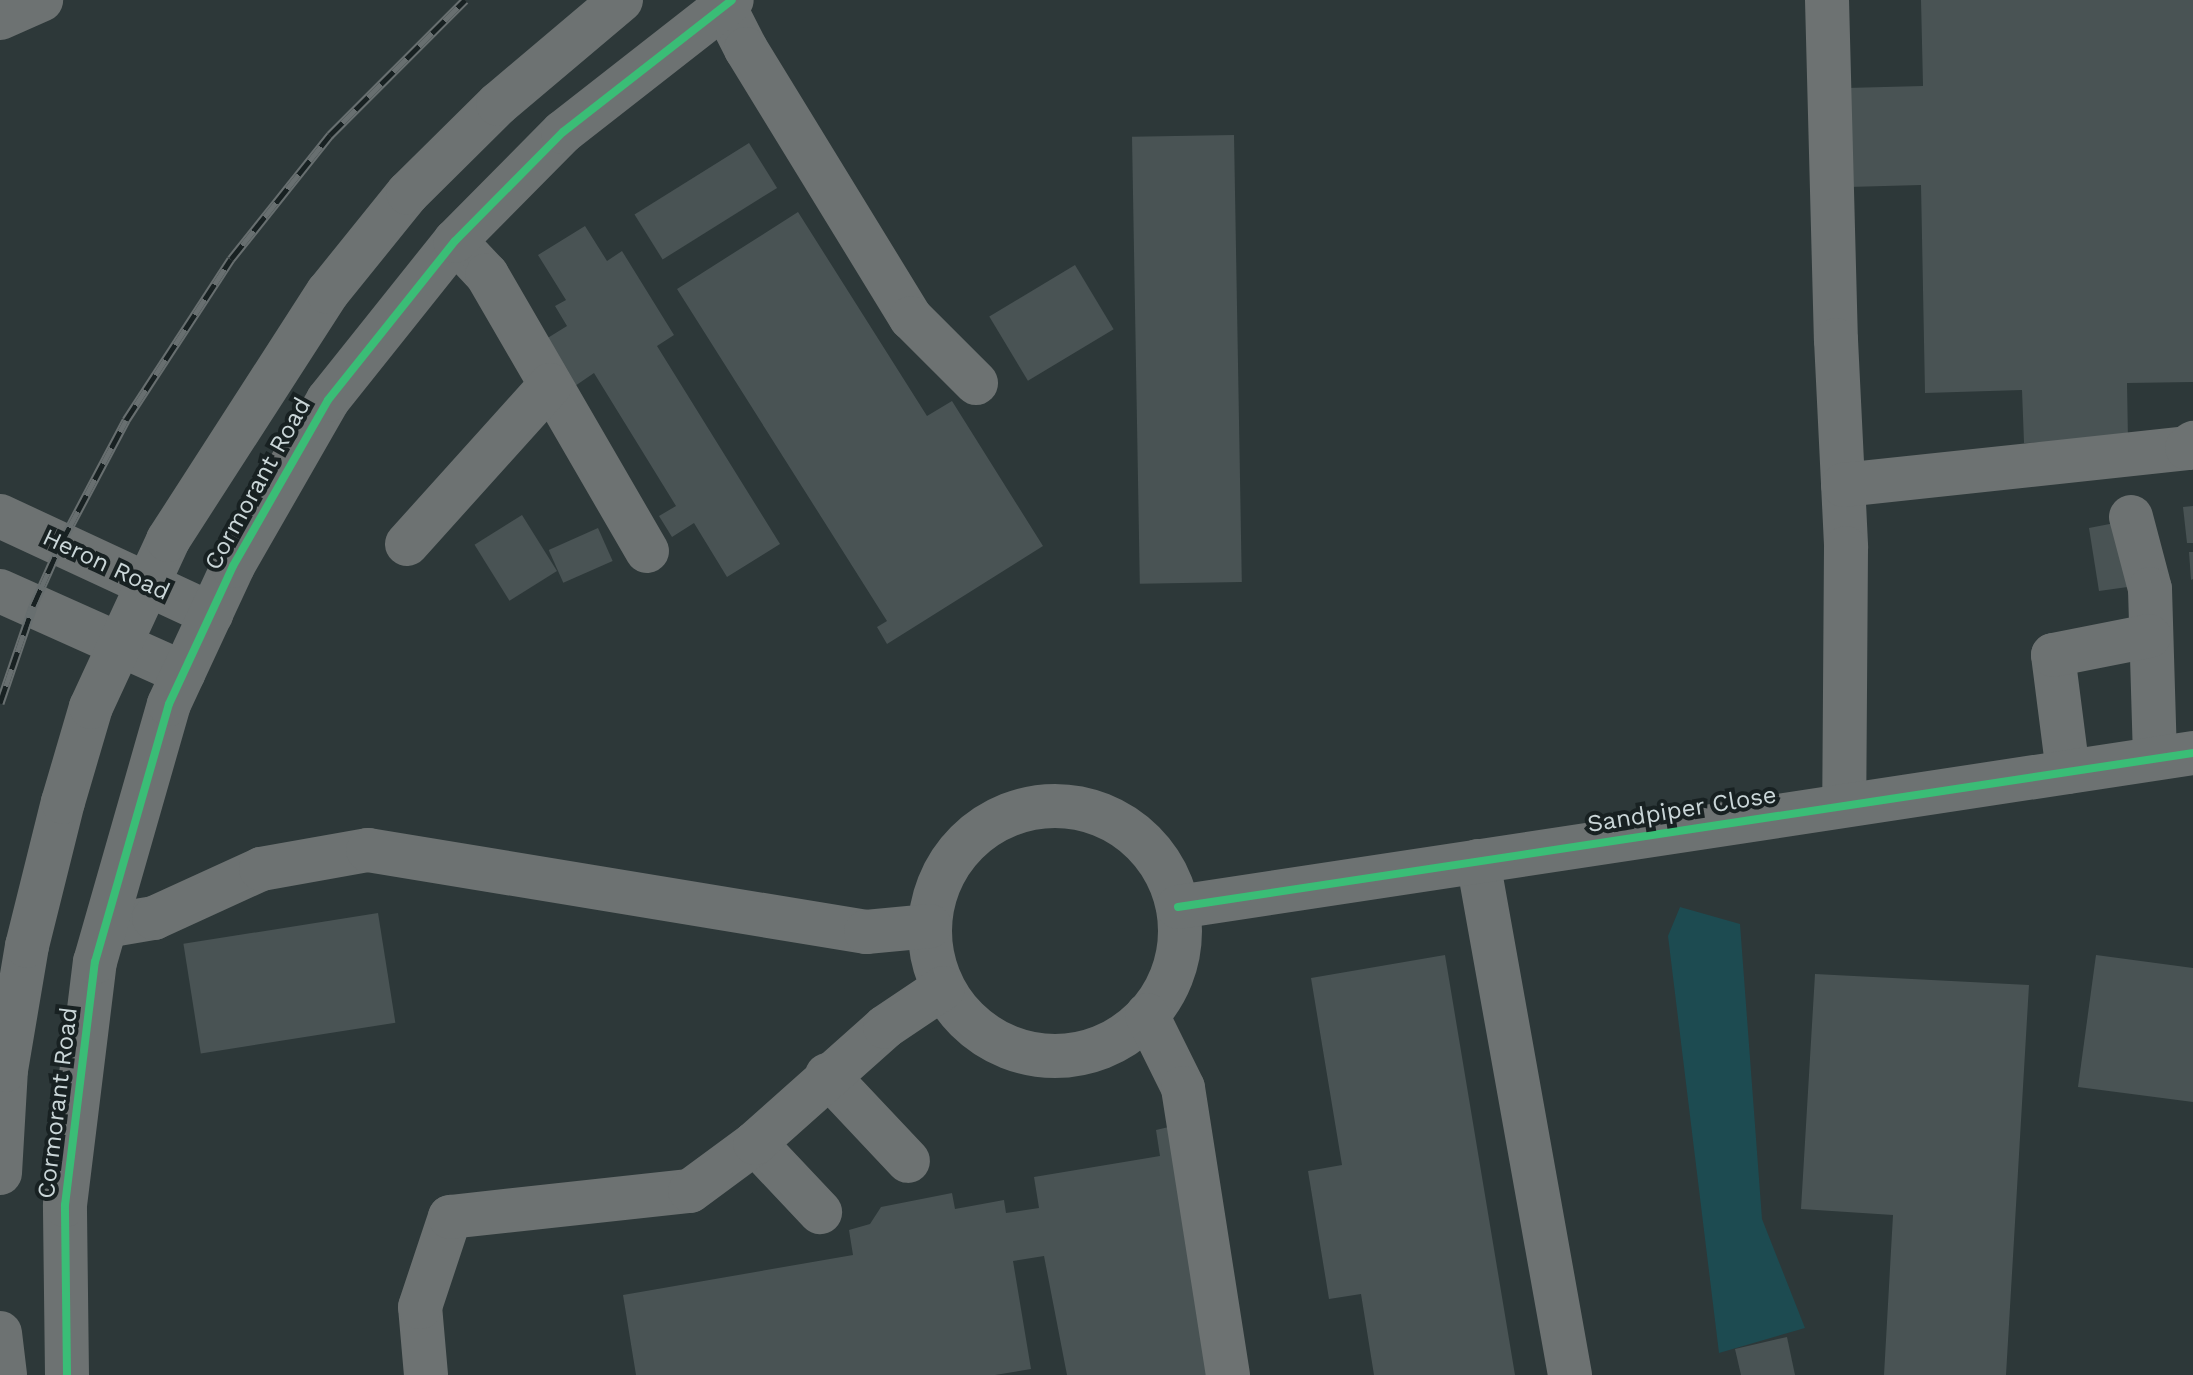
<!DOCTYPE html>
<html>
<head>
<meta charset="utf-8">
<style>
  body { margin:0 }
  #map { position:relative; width:2193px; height:1375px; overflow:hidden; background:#2d3839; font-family:"Work Sans",sans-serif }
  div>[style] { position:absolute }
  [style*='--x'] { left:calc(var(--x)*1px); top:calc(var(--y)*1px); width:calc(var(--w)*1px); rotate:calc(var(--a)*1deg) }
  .green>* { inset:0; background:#1d4b51 }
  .building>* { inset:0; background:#495354; transform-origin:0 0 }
  .minor>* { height:44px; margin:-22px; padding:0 22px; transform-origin:22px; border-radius:22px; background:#6d7272 }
  .minor>.ring { margin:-22px; padding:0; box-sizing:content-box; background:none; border:44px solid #6d7272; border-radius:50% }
  .rail>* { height:9px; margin-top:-4.5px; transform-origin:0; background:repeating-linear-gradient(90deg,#182122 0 18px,#686f70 0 36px); box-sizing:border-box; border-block:2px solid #686f70 }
  .cycleway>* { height:8px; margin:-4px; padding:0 4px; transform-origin:4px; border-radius:4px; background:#3abd76 }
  span { translate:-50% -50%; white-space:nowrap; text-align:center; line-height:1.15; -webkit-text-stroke:8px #182122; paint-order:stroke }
  .street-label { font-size:24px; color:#cad6d8 }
</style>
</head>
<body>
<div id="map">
  <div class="green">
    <i style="clip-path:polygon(1680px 907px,1740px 924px,1762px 1219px,1805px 1328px,1719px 1353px,1668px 936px)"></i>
  </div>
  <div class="building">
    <i style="clip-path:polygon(1921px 0,2193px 0,2193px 382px,2127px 383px,2128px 441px,2024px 443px,2022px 390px,1925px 393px,1921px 185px,1848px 187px,1846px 88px,1923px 86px)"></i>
    <i style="left:1234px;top:135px;width:447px;height:102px;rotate:89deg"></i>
    <i style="left:749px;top:143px;width:53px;height:135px;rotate:58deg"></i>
    <i style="clip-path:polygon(798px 212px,927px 416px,952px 401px,1043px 546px,887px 644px,877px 627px,887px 621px,677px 289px)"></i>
    <i style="clip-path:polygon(585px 226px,607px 261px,622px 251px,674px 335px,657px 346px,780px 544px,727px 577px,694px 523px,672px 537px,659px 516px,676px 506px,594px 373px,575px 386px,546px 339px,567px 326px,555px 306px,566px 300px,538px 255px)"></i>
    <i style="left:1075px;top:265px;width:75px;height:100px;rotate:59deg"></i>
    <i style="clip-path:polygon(2193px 506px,2193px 543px,2187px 543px,2183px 507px)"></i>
    <i style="left:522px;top:515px;width:66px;height:56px;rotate:58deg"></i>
    <i style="clip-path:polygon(2120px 522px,2142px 585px,2099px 591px,2089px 528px)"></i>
    <i style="left:598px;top:528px;width:36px;height:54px;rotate:66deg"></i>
    <i style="clip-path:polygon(2189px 552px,2193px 552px,2193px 579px,2191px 580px)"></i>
    <i style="left:378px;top:913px;width:111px;height:197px;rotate:81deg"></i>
    <i style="clip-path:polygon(1445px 955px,1515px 1375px,1374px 1375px,1361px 1294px,1329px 1299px,1308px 1171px,1342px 1165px,1311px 978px)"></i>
    <i style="clip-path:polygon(2096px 955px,2193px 968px,2193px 1102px,2078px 1087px)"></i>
    <i style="clip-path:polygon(1815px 974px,2029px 985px,2006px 1375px,1884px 1375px,1893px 1215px,1801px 1209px)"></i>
    <i style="clip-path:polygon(1173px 1126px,1215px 1375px,1067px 1375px,1044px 1256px,1013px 1261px,1031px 1369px,995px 1375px,636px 1375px,623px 1295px,853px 1255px,849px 1230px,870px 1224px,881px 1207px,952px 1193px,955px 1209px,1004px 1200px,1006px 1213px,1039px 1208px,1034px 1177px,1160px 1156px,1156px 1130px)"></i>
    <i style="clip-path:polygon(1787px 1337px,1795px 1375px,1741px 1375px,1735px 1349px)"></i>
  </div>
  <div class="minor">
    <i style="--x:721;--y:0;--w:55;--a:63"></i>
    <i style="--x:746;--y:49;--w:316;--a:58.5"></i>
    <i style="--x:911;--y:318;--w:92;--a:45"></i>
    <i style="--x:1827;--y:0;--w:340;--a:88.5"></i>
    <i style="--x:1836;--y:340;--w:208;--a:87.2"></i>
    <i style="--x:1846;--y:548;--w:257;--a:90.4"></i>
    <i style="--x:0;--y:18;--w:45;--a:-23.7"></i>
    <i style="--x:455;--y:241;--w:47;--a:46.7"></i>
    <i style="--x:487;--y:275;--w:319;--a:59.9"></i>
    <i style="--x:1843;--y:485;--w:346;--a:-6.1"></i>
    <i style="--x:2187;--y:448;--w:8;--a:-40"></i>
    <i style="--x:0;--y:516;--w:233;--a:24.9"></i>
    <i style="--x:2131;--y:517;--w:74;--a:75.2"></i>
    <i style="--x:2150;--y:589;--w:169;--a:88.3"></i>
    <i style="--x:407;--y:544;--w:214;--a:-48"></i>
    <i style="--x:0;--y:591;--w:201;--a:24.1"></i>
    <i style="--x:2068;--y:772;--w:118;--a:-97.3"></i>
    <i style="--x:2053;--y:655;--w:98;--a:-11.2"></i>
    <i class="ring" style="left:930px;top:806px;width:206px;height:206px"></i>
    <i style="--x:1478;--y:861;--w:522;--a:79.85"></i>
    <i style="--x:1178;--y:907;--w:1027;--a:-8.63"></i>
    <i style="--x:106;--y:926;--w:49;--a:-9.5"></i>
    <i style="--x:154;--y:918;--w:118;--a:-24.6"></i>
    <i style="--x:261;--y:869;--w:109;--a:-10.1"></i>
    <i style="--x:368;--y:850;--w:505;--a:9.35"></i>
    <i style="--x:866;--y:932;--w:64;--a:-5.4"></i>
    <i style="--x:1147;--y:1015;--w:81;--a:63.7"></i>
    <i style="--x:1183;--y:1088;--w:291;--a:81.1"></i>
    <i style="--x:827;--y:1075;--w:118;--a:46.7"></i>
    <i style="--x:755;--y:1143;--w:95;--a:46.7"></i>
    <i style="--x:0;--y:1173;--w:103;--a:-86.7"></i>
    <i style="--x:6;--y:1070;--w:126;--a:-80.4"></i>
    <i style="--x:27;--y:946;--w:148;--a:-76"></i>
    <i style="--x:63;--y:802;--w:99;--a:-73.6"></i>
    <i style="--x:91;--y:707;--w:184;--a:-65.2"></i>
    <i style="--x:168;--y:540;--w:295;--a:-57.2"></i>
    <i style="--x:328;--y:292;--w:127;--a:-51.1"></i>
    <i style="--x:408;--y:193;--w:127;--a:-44.7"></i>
    <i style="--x:498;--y:104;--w:161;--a:-40.2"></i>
    <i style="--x:0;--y:1333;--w:42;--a:83.2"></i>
    <i style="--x:67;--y:1375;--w:170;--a:-90.7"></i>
    <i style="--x:65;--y:1205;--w:245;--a:-83"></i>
    <i style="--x:95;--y:962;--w:268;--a:-74"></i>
    <i style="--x:169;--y:704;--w:152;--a:-65.1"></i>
    <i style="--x:233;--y:566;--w:191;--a:-60.2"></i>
    <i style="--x:328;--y:400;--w:203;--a:-51.4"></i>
    <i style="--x:455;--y:241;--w:153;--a:-45.3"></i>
    <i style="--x:563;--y:132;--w:214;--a:-38"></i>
    <i style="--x:426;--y:1375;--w:68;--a:-95"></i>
    <i style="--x:420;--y:1307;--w:95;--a:-71.6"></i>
    <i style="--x:450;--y:1217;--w:241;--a:-6.2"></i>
    <i style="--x:690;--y:1191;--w:81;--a:-36.4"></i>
    <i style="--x:755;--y:1143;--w:174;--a:-41.7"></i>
    <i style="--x:885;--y:1027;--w:70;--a:-33.9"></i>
  </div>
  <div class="rail">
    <i style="--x:0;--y:703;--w:102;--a:-71.2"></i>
    <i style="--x:33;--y:606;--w:69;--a:-66"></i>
    <i style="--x:61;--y:543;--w:139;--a:-62.1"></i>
    <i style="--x:126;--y:420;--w:192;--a:-56.9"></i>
    <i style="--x:231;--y:259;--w:159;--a:-51.4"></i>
    <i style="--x:330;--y:135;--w:191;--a:-45"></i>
  </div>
  <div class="cycleway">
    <i style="--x:1178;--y:907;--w:1027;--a:-8.63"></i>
    <i style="--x:67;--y:1375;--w:170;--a:-90.7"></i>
    <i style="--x:65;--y:1205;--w:245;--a:-83"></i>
    <i style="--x:95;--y:962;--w:268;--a:-74"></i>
    <i style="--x:169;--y:704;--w:152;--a:-65.1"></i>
    <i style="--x:233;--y:566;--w:191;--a:-60.2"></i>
    <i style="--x:328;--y:400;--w:203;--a:-51.4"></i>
    <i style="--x:455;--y:241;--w:153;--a:-45.3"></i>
    <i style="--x:563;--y:132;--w:214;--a:-38"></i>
  </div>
  <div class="street-label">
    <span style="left:258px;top:484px;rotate:-61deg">Cormorant Road</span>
    <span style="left:106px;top:565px;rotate:25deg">Heron Road</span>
    <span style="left:1682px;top:810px;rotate:-9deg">Sandpiper Close</span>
    <span style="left:58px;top:1103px;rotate:-83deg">Cormorant Road</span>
  </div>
</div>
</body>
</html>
